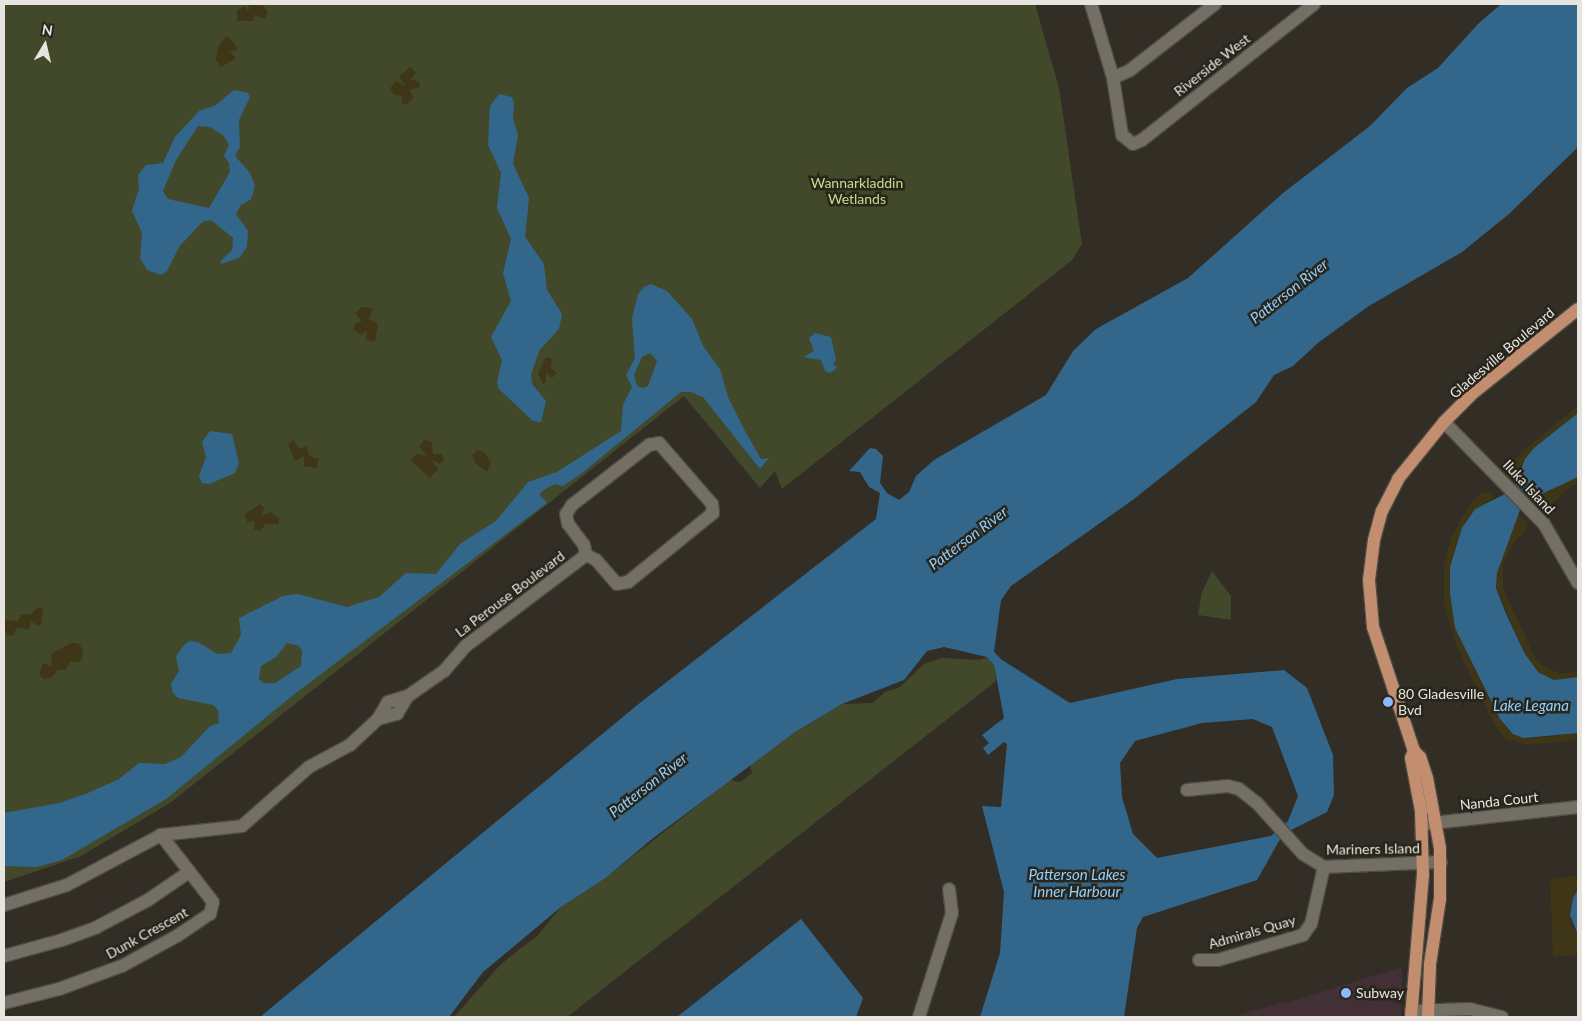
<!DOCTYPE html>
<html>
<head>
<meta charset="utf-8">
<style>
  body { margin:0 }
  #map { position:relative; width:1582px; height:1021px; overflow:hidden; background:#322e25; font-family:Lato,sans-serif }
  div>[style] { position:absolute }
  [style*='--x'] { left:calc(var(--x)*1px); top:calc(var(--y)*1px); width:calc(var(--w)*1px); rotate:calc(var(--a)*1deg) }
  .commercial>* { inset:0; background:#433036 }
  .green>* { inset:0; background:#42492a }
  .sand>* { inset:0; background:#3e3616 }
  .water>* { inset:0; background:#32678b }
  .roads { filter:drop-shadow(1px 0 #504c45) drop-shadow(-1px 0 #504c45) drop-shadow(0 1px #504c45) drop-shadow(0 -1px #504c45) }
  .minor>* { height:12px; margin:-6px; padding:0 6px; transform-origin:6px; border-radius:6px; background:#736f65 }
  .major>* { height:12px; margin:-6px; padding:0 6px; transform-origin:6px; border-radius:6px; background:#c38e6f }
  .dots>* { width:14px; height:14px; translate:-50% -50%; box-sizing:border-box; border:2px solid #28251c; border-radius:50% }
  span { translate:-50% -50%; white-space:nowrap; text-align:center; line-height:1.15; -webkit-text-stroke:5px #28251c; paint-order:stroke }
  .street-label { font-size:14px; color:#e8e5e0 }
  .park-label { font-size:14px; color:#c9dd89 }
  .poi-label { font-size:14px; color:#e8e5e0 }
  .left { translate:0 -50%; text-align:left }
  .water-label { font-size:15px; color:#93d0fd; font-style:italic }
  .frame { position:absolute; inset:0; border:5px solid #e8e5e0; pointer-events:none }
  .north { position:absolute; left:20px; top:20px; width:50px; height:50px; -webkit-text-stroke:4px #28251c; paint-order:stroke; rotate:9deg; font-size:14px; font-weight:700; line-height:20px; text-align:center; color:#e8e5e0 }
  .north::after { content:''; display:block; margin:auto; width:18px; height:22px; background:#e8e5e0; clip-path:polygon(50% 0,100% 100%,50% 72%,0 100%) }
</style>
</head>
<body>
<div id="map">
  <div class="commercial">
    <i style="clip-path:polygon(1402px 967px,1401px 1017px,1233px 1017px,1282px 1002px,1283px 1004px)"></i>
  </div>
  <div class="green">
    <i style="clip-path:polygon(4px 4px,1035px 4px,1059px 88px,1082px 244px,1072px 260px,782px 489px,775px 471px,760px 488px,684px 396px,170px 803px,81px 856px,4px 882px)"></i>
    <i style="clip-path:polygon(1212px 571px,1231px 596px,1231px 620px,1198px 615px,1202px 592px)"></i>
    <i style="clip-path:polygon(988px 657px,994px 665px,996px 681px,567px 1017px,454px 1017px,501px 964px,538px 935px,561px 907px,607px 877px,730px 780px,740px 782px,752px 773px,750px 765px,795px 732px,842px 704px,873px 703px,885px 692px,900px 687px,924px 664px,942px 658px,979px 660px)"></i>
  </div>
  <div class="sand">
    <i style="clip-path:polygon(246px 4px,263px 5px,268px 13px,264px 19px,255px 15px,253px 21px,237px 21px,237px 10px,245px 6px,247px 10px,250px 8px)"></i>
    <i style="clip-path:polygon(229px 37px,238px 49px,226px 54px,231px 53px,236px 58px,221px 67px,216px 60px,218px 47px,224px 38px)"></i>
    <i style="clip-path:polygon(410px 67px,416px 73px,410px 80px,419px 81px,420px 87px,410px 90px,413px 98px,407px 105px,402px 103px,402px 96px,394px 95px,390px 88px,396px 81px,405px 86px,399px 76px)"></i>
    <i style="clip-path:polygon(361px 307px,373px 308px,369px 319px,378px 324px,375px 342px,366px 340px,367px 330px,361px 335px,353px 329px,355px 323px,362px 321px,355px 313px)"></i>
    <i style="clip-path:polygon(546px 357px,552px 359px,551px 368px,557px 373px,552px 378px,546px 372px,546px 382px,543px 384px,538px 373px)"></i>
    <i style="clip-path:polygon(1578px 405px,1578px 413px,1534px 448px,1521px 470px,1507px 465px)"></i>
    <i style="clip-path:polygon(293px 440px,300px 449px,307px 446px,309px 456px,319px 459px,316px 468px,304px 466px,304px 456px,295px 461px,288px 444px)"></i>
    <i style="clip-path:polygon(424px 440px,432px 442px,433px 454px,442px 454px,444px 460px,440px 464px,431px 460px,438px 469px,430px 478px,411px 461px,416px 454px,427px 455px,419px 447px)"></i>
    <i style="clip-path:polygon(478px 450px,485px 453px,491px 463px,487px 472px,475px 463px,472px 455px)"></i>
    <i style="clip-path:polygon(1578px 477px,1578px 484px,1569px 488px,1549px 506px,1538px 503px,1538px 496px)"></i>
    <i style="clip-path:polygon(1482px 492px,1491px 494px,1494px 498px,1475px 509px,1468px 518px,1450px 567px,1450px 594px,1455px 628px,1500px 719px,1510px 731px,1527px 739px,1578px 733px,1578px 740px,1528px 745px,1506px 739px,1496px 728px,1456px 645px,1444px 604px,1444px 564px,1451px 538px,1469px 506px)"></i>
    <i style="clip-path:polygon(260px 504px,265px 508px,260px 516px,270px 512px,279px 518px,279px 524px,266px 524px,259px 531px,254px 529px,255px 521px,247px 522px,245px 514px)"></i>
    <i style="clip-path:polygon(1518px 514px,1527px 523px,1527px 528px,1512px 545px,1503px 563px,1503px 588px,1537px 662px,1560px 674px,1578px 671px,1578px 677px,1554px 680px,1538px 672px,1525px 654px,1496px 588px,1499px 562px)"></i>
    <i style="clip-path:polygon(38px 607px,43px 609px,41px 624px,37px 626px,31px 621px,29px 629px,16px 628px,14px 635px,8px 636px,4px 629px,4px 620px,18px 621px,21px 615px,31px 614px)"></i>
    <i style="clip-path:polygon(71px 643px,78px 643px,82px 648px,83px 656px,79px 663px,70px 661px,66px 670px,58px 670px,51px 678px,43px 679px,39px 674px,43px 663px,52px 667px,51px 654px)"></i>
    <i style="clip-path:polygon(1578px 875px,1578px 890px,1570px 907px,1570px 923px,1578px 935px,1578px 955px,1553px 957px,1550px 880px)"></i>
  </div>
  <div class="water">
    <i style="clip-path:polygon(evenodd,1501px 4px,1578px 4px,1578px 147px,1509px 214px,1462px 252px,1369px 306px,1319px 342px,1293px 366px,1274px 375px,1256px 402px,1134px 499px,1011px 586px,1001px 600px,994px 652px,1002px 660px,1070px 703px,1177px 679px,1284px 670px,1307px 688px,1333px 755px,1334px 795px,1327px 812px,1293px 829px,1279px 841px,1257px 880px,1143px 917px,1137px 928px,1124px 1017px,980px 1017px,1000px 953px,1004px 892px,982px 806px,1001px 807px,1007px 744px,1004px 742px,988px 755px,983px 748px,989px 743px,982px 735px,1004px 718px,994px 665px,987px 657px,944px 647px,927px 651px,904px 680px,842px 704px,795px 732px,652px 839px,607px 877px,561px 907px,483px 972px,449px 1017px,260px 1017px,641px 702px,876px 519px,880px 493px,869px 487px,860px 472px,849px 471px,870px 448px,876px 449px,883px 456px,880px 483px,887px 493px,899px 500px,909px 492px,916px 476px,934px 460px,1046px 395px,1073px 351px,1096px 329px,1188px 278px,1283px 193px,1370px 126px,1407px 88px,1438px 68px,1478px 24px,1501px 4px,1253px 719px,1272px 727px,1298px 796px,1288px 821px,1271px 836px,1157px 858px,1133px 834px,1122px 797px,1120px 763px,1135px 741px,1202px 723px,1253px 719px)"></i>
    <i style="clip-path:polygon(evenodd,234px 90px,248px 93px,250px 97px,239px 120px,240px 147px,235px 156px,250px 173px,255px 186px,251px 199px,240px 206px,236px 214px,248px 231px,247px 247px,240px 257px,222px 264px,220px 262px,232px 250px,233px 238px,211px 220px,202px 222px,179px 247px,167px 271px,161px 275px,147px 270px,140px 258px,142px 233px,132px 211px,139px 189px,138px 175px,146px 165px,163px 163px,175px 137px,199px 111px,216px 105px,234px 90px,198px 126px,210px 127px,224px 136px,229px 145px,224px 156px,229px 163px,230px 172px,209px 208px,168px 199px,163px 191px,176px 160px,198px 126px)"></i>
    <i style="clip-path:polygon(499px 94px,512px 97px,514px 104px,513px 119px,518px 135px,513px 164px,529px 198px,525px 237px,544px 264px,547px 290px,562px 314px,559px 329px,539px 351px,531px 375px,532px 384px,546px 401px,541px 422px,533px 421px,499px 389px,497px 382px,502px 360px,491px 337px,511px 301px,503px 273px,511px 239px,497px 208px,501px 173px,488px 145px,490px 106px)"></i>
    <i style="clip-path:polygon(evenodd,651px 284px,667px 291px,692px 319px,703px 346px,720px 369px,728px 397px,746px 433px,761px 459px,769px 458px,760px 469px,703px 397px,691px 392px,681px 392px,582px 473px,563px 486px,555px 484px,547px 488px,539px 494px,547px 503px,292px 696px,166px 799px,62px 860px,37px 867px,4px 866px,4px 813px,59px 803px,88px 793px,119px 779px,139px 763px,165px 764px,181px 757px,210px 726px,219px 723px,218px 710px,213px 705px,178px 698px,173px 693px,171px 684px,179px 671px,176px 656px,185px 644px,190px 641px,198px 642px,217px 654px,231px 653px,241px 635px,239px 618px,283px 596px,298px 594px,347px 607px,379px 597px,406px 573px,436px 574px,460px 544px,496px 521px,528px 482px,557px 472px,621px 431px,623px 405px,632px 387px,626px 375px,635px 358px,632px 318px,638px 294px,644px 287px,651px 284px,650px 353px,657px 361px,648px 386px,643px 388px,637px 386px,634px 375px,642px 357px,650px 353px,651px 284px,287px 643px,299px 646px,302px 651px,301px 666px,275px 683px,263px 683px,259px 679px,261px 666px,276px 657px,287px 643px)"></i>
    <i style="clip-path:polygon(815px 333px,831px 337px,836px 360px,833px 363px,837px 368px,830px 373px,825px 371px,821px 360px,803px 357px,814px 351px,809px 338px)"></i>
    <i style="clip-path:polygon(1578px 413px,1578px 477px,1531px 499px,1520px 510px,1497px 573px,1496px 588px,1506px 614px,1525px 654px,1538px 672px,1554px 680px,1578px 677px,1578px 733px,1523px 738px,1513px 734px,1500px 719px,1455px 628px,1450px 594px,1450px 567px,1462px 528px,1475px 509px,1505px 494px,1516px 484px,1525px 459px,1534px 448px)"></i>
    <i style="clip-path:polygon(210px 431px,232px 434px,239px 463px,235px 473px,209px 484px,202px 483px,199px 476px,206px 457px,202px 442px)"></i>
    <i style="clip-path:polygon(1578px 890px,1578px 935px,1570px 915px,1573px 898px)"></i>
    <i style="clip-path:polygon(801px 919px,863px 998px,856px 1017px,677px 1017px)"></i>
  </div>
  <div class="roads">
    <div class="minor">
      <i style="--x:1091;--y:4;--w:77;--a:73.4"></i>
      <i style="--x:1113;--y:78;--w:58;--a:81"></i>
      <i style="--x:1122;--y:135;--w:14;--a:39"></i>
      <i style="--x:1133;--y:144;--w:10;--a:-24"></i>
      <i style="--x:1142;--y:140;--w:219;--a:-38.3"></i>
      <i style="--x:1113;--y:78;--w:17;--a:-24"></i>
      <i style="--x:1129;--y:71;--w:109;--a:-37.9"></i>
      <i style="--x:1444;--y:422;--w:143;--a:45.6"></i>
      <i style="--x:1544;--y:524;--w:68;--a:60"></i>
      <i style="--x:659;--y:443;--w:81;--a:49"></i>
      <i style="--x:712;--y:504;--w:9;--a:84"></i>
      <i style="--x:713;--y:513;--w:109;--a:140.9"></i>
      <i style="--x:628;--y:582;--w:11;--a:170"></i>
      <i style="--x:617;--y:584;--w:32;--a:-131"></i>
      <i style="--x:596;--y:560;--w:11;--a:-153"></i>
      <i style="--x:586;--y:555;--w:10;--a:-101"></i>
      <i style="--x:584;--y:545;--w:26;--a:-127"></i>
      <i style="--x:568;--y:524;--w:10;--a:-101"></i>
      <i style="--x:566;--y:514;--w:11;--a:-56"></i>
      <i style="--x:572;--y:505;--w:98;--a:-37.9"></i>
      <i style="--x:649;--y:445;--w:10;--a:-11"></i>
      <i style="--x:378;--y:719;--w:20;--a:-15"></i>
      <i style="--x:397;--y:714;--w:21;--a:-59"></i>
      <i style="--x:1187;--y:790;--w:41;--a:-5.6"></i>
      <i style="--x:1228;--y:786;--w:11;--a:15"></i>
      <i style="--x:1239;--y:789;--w:23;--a:38"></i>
      <i style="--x:1257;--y:803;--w:69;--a:48"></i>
      <i style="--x:1303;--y:854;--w:25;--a:32"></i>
      <i style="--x:1324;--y:867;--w:117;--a:-2.4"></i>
      <i style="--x:1424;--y:824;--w:155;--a:-6.3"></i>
      <i style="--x:4;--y:905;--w:66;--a:-17.6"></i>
      <i style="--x:67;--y:885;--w:106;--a:-28"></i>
      <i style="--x:161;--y:835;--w:81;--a:-6.3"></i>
      <i style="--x:242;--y:826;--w:89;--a:-41.4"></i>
      <i style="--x:309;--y:767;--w:47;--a:-28.2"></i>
      <i style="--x:350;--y:745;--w:38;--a:-43"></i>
      <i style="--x:378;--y:719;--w:20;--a:-60"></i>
      <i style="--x:388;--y:702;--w:21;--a:-17"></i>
      <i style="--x:408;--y:696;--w:44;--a:-34.8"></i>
      <i style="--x:444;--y:671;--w:35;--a:-49"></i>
      <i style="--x:467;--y:645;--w:149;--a:-37.1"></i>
      <i style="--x:4;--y:956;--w:60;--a:-15.4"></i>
      <i style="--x:62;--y:940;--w:37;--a:-20"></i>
      <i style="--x:97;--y:927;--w:58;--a:-27.9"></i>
      <i style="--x:148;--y:900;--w:50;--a:-34.3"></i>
      <i style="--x:1199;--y:960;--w:19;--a:0"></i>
      <i style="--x:1218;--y:960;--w:89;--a:-16.4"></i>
      <i style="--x:1303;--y:935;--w:14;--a:-54"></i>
      <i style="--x:1311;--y:924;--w:58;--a:-77.2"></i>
      <i style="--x:4;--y:1003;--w:57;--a:-14.3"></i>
      <i style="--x:59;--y:989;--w:67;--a:-20.1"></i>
      <i style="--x:122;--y:966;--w:63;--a:-28.6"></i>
      <i style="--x:177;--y:936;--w:40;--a:-34"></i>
      <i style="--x:210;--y:914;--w:12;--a:-76"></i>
      <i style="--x:213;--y:902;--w:85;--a:-127.8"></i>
      <i style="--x:1411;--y:1011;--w:59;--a:-1.9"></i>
      <i style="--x:1470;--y:1009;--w:33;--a:14"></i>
      <i style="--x:919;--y:1017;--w:109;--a:-72.4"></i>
      <i style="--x:952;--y:913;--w:24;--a:-97"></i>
    </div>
    <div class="major">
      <i style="--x:1411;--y:1017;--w:143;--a:-85.2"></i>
      <i style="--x:1423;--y:875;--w:64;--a:-91.8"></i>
      <i style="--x:1421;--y:811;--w:54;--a:-100.7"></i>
      <i style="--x:1411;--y:758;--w:8;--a:-67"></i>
      <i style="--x:1428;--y:1017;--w:53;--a:-87.8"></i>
      <i style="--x:1430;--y:964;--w:66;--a:-81.3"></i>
      <i style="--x:1440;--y:899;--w:51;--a:-90"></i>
      <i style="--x:1440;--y:848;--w:71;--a:-100.5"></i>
      <i style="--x:1427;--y:778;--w:22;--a:-108"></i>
      <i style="--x:1420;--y:757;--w:8;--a:-135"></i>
      <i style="--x:1414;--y:751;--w:131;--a:-108.3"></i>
      <i style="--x:1373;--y:627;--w:47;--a:-94.9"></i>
      <i style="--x:1369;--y:580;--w:40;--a:-82.9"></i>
      <i style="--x:1374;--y:540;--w:30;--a:-75"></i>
      <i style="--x:1382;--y:511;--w:36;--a:-63"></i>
      <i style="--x:1398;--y:479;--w:73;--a:-51.1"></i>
      <i style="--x:1444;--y:422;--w:41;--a:-45"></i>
      <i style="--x:1473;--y:393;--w:134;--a:-38.7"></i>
    </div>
  </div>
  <div class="dots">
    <i style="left:1388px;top:702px;background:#8bb9fc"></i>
    <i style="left:1346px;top:993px;background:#8bb9fc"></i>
  </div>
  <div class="street-label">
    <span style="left:1212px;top:65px;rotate:-38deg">Riverside West</span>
    <span style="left:1502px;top:353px;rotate:-40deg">Gladesville Boulevard</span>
    <span style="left:1529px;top:487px;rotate:47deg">Iluka Island</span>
    <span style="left:510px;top:594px;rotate:-37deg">La Perouse Boulevard</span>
    <span style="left:1499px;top:801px;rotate:-6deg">Nanda Court</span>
    <span style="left:1373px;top:849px;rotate:-1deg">Mariners Island</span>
    <span style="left:1252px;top:932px;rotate:-16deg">Admirals Quay</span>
    <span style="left:147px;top:933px;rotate:-29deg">Dunk Crescent</span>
  </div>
  <div class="park-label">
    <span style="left:857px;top:191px">Wannarkladdin<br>Wetlands</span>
  </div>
  <div class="poi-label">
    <span class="left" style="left:1398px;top:702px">80 Gladesville<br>Bvd</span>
    <span class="left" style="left:1356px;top:993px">Subway</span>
  </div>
  <div class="water-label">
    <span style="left:1289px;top:291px;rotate:-38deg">Patterson River</span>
    <span style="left:968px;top:538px;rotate:-37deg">Patterson River</span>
    <span style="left:1531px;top:706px">Lake Legana</span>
    <span style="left:648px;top:785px;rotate:-38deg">Patterson River</span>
    <span style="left:1077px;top:883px">Patterson Lakes<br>Inner Harbour</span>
  </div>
  <div class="frame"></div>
  <div class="north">N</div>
</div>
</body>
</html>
